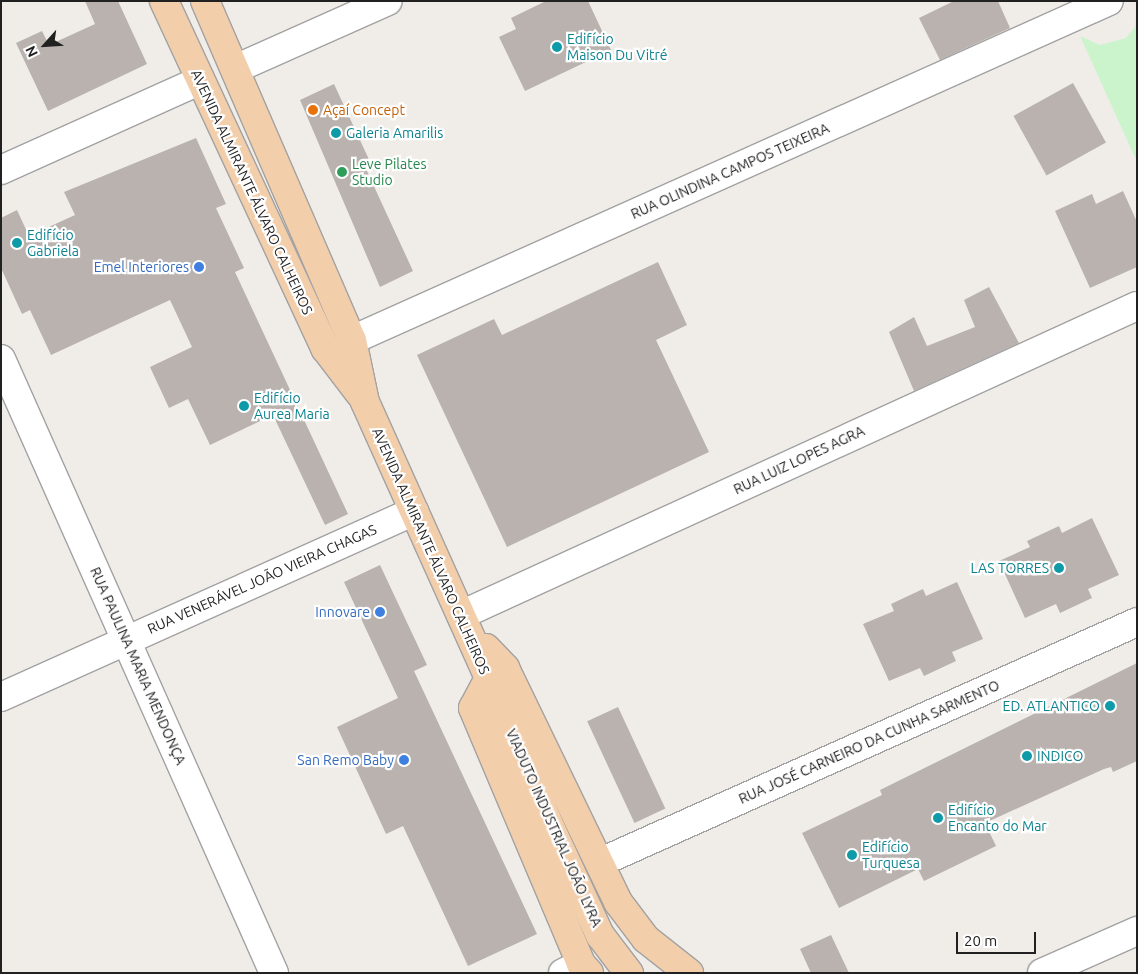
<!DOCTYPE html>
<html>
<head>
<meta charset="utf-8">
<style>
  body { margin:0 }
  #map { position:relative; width:1138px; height:974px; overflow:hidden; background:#f0ede9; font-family:Ubuntu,sans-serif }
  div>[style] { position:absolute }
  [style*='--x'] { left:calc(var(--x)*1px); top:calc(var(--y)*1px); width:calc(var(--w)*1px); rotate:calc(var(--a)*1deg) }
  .park>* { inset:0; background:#cbf4cc }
  .building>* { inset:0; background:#b9b2ae; transform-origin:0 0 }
  .roads { filter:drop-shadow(1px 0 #a2a2a2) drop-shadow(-1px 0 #a2a2a2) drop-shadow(0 1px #a2a2a2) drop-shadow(0 -1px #a2a2a2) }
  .minor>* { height:28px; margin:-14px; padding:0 14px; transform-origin:14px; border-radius:14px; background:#fff }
  .major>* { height:28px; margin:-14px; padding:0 14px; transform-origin:14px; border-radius:14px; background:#f3ceab }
  .dots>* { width:14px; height:14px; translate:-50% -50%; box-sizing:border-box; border:2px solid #fff; border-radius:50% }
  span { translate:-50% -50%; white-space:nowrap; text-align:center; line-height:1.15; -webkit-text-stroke:4.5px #fff; paint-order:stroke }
  .culture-label { font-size:14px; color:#0d838f }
  .left { translate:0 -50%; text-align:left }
  .right { translate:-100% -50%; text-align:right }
  .food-label { font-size:14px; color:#c56008 }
  .leisure-label { font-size:14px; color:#27864d }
  .street-label { font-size:14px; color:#212121 }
  .shop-label { font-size:14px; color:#366cbe }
  .frame { position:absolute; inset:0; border:2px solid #212121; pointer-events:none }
  .north { position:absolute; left:20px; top:20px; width:50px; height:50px; -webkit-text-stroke:4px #fff; paint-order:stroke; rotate:244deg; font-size:14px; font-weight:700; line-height:20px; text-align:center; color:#212121 }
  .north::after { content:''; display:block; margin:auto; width:18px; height:22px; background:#212121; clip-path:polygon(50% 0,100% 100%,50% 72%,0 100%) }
  .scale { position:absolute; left:956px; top:932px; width:80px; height:22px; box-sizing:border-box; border:2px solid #212121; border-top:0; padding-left:6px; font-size:15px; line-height:18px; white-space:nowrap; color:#212121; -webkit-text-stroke:4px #fff; paint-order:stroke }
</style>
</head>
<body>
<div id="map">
  <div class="park">
    <i style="clip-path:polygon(1137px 1px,1137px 162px,1080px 36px,1100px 45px,1126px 38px,1135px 27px)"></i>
  </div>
  <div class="building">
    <i style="clip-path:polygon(85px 1px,118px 1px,147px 64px,48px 111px,16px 43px,42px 31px,49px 45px,95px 24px)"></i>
    <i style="clip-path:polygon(546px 1px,588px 1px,611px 50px,525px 91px,499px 37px,516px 29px,511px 18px)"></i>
    <i style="clip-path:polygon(954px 1px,998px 1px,1010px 28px,940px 60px,919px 18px)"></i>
    <i style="left:1073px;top:83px;width:68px;height:68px;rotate:61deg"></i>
    <i style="clip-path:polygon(334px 84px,372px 166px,366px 169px,413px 271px,380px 287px,300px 100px)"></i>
    <i style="clip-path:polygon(196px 138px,226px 204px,216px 208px,244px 268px,235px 272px,348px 514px,325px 525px,273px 415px,210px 445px,188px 399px,169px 408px,150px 367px,192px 347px,170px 300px,51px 355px,30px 310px,22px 314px,1px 268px,1px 218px,17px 210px,29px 236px,75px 215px,64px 192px)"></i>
    <i style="clip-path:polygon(1123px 191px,1137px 222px,1137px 267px,1090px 288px,1055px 211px,1092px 194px,1096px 204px)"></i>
    <i style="clip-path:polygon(658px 262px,687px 325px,656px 340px,709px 452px,507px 547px,417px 355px,494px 319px,502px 335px)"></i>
    <i style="clip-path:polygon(989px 287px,1019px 343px,914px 391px,889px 332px,914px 317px,927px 346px,975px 327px,964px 300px)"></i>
    <i style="clip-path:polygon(1092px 518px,1119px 575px,1088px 589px,1092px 598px,1060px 613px,1056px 604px,1025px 618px,999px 561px,1030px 547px,1027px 541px,1059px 526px,1062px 533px)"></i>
    <i style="clip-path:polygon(380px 565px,427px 665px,414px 671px,537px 934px,468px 966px,403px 826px,386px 834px,337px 727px,398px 698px,344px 582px)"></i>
    <i style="clip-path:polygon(957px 582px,983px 639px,952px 652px,956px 661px,924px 676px,920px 668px,889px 681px,863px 624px,894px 611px,891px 604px,923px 589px,926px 596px)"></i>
    <i style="clip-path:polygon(1137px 663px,1137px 761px,1113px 772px,1111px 767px,1104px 769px,985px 823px,996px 846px,924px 881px,918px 869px,839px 908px,802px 833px,882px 795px,880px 790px)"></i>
    <i style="left:618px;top:707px;width:112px;height:34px;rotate:65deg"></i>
    <i style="clip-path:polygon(831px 935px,849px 973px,811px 973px,800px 949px)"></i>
  </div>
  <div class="roads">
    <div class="minor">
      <i style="--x:235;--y:69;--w:167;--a:-24"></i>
      <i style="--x:1;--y:170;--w:217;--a:-24.2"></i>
      <i style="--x:352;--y:340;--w:829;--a:-24.12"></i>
      <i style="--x:1;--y:359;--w:672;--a:66.03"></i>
      <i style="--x:461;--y:615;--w:743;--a:-24.57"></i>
      <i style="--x:1;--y:697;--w:453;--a:-24.2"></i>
      <i style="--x:601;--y:862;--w:587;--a:-24.12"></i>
      <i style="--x:563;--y:973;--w:20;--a:-27"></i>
      <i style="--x:1042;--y:973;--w:104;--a:-23.9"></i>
    </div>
    <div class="major">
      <i style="--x:164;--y:1;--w:383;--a:65.1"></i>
      <i style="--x:325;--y:348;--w:58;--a:52.7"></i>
      <i style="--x:205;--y:1;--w:369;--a:66.6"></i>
      <i style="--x:352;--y:340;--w:63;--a:78.2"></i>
      <i style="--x:365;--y:402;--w:303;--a:65.8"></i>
      <i style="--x:489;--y:678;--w:153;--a:67.8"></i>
      <i style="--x:547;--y:820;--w:127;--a:65.3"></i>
      <i style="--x:600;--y:935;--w:48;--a:52.7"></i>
      <i style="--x:486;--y:648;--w:28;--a:46"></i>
      <i style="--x:505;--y:668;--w:260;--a:64.2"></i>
      <i style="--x:618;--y:902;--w:46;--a:52.9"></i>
      <i style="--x:646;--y:939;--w:55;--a:38.3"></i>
      <i style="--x:489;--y:678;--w:34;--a:118"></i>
      <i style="--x:473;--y:708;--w:278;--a:67.1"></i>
      <i style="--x:581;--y:964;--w:12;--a:48"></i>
    </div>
  </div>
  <div class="dots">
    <i style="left:557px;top:47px;background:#0f9aa8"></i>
    <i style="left:313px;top:110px;background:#e8710a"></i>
    <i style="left:336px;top:133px;background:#0f9aa8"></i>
    <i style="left:342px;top:172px;background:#2e9e5b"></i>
    <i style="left:17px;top:243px;background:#0f9aa8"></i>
    <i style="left:199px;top:267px;background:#3f7fe0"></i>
    <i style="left:244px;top:406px;background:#0f9aa8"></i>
    <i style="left:1059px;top:568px;background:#0f9aa8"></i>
    <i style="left:380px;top:612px;background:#3f7fe0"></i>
    <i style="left:1110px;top:706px;background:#0f9aa8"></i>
    <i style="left:1027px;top:756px;background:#0f9aa8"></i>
    <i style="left:404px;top:760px;background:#3f7fe0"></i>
    <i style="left:938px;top:818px;background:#0f9aa8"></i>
    <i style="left:852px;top:855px;background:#0f9aa8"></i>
  </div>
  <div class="culture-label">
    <span class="left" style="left:567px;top:47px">Edifício<br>Maison Du Vitré</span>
    <span class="left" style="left:346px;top:133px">Galeria Amarilis</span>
    <span class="left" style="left:27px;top:243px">Edifício<br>Gabriela</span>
    <span class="left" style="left:254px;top:406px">Edifício<br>Aurea Maria</span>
    <span class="right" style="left:1049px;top:568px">LAS TORRES</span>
    <span class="right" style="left:1100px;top:706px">ED. ATLANTICO</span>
    <span class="left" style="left:1037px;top:756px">INDICO</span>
    <span class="left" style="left:948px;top:818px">Edifício<br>Encanto do Mar</span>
    <span class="left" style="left:862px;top:855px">Edifício<br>Turquesa</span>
  </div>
  <div class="food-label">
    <span class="left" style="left:323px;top:110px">Açaí Concept</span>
  </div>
  <div class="leisure-label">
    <span class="left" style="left:352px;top:172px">Leve Pilates<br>Studio</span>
  </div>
  <div class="street-label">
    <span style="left:730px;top:171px;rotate:-24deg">RUA OLINDINA CAMPOS TEIXEIRA</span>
    <span style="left:252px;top:192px;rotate:65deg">AVENIDA ALMIRANTE ÁLVARO CALHEIROS</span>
    <span style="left:799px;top:460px;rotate:-25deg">RUA LUIZ LOPES AGRA</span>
    <span style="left:431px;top:551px;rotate:66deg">AVENIDA ALMIRANTE ÁLVARO CALHEIROS</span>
    <span style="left:262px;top:579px;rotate:-24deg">RUA VENERÁVEL JOÃO VIEIRA CHAGAS</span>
    <span style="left:138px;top:666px;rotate:66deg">RUA PAULINA MARIA MENDONÇA</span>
    <span style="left:869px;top:742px;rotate:-24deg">RUA JOSÉ CARNEIRO DA CUNHA SARMENTO</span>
    <span style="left:554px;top:828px;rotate:66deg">VIADUTO INDUSTRIAL JOÃO LYRA</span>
  </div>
  <div class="shop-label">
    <span class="right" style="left:189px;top:267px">Emel Interiores</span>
    <span class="right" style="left:370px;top:612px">Innovare</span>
    <span class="right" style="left:394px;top:760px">San Remo Baby</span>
  </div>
  <div class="frame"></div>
  <div class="north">N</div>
  <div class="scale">20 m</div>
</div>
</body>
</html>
